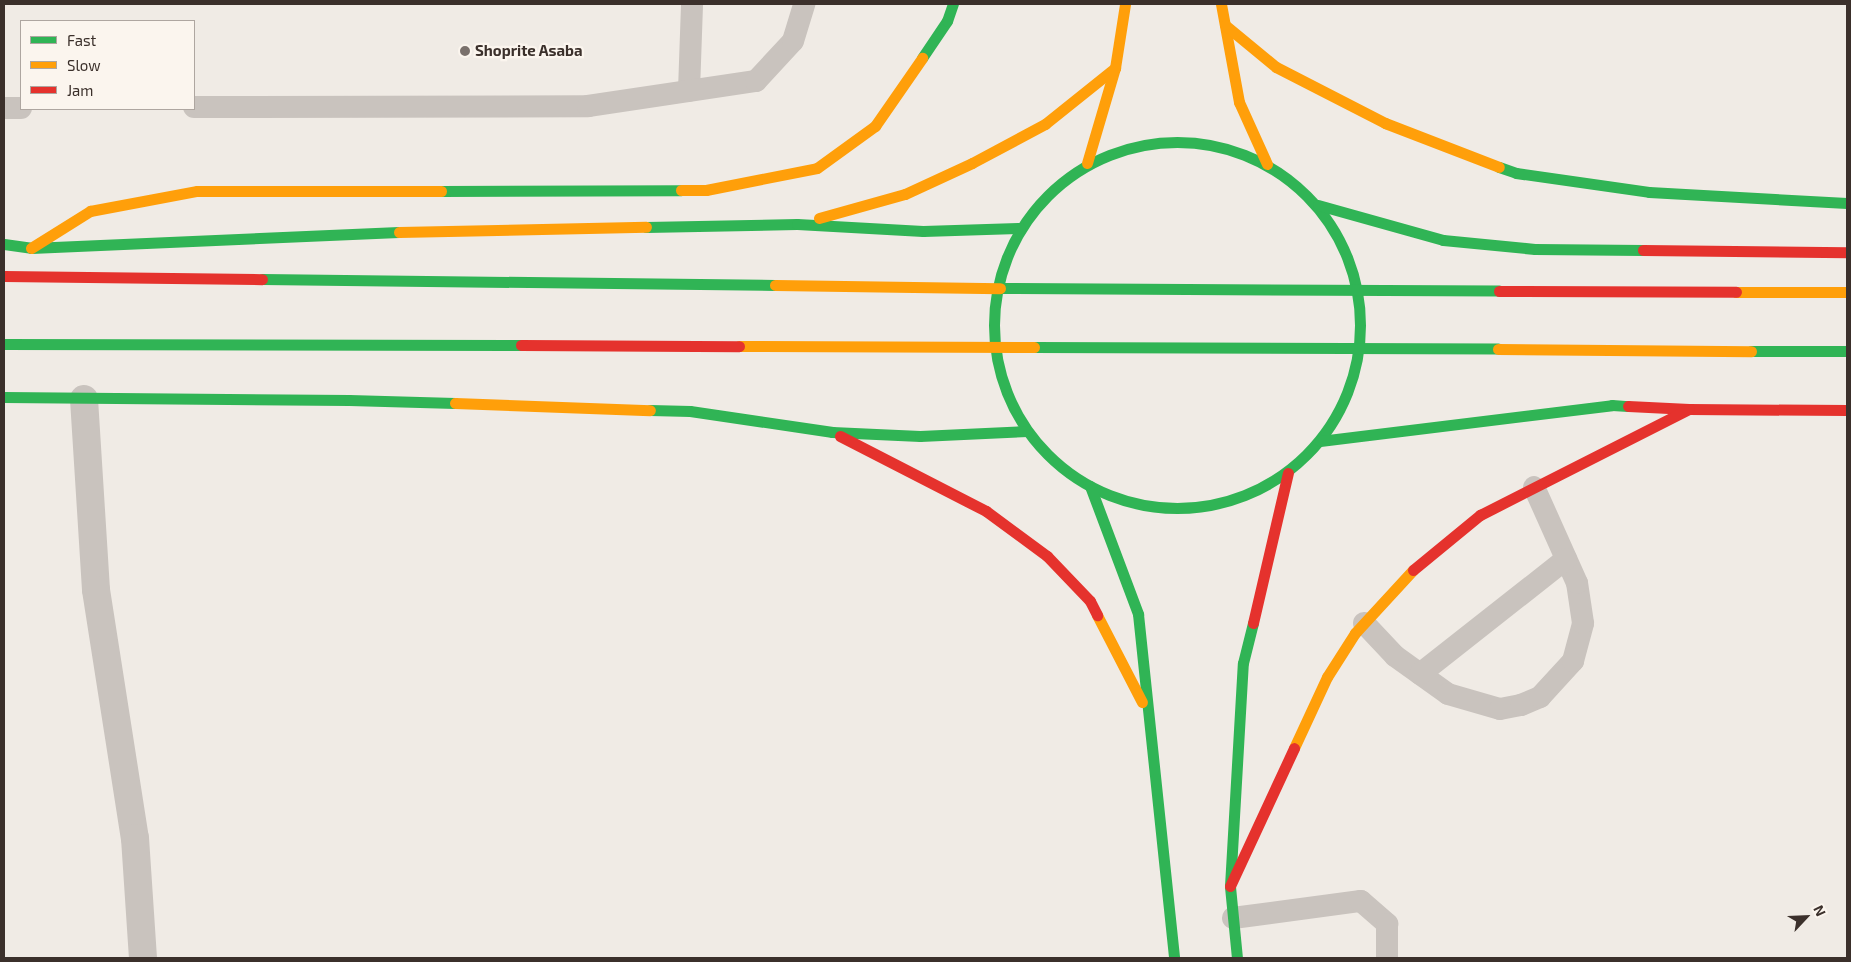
<!DOCTYPE html>
<html>
<head>
<meta charset="utf-8">
<style>
  body { margin:0 }
  #map { position:relative; width:1851px; height:962px; overflow:hidden; background:#f0ebe5; font-family:"Exo 2",sans-serif }
  div>[style] { position:absolute }
  [style*='--x'] { left:calc(var(--x)*1px); top:calc(var(--y)*1px); width:calc(var(--w)*1px); rotate:calc(var(--a)*1deg) }
  .lane>* { height:22px; margin:-11px; padding:0 11px; transform-origin:11px; border-radius:11px; background:#c9c3be }
  .street>* { height:28px; margin:-14px; padding:0 14px; transform-origin:14px; border-radius:14px; background:#c9c3be }
  .fast>* { height:11px; margin:-5.5px; padding:0 5.5px; transform-origin:5.5px; border-radius:5.5px; background:#30b455 }
  .fast>.ring { margin:-5.5px; padding:0; box-sizing:content-box; background:none; border:11px solid #30b455; border-radius:50% }
  .slow>* { height:11px; margin:-5.5px; padding:0 5.5px; transform-origin:5.5px; border-radius:5.5px; background:#ff9f0a }
  .jam>* { height:11px; margin:-5.5px; padding:0 5.5px; transform-origin:5.5px; border-radius:5.5px; background:#e5322d }
  .fast-bridge>* { height:11px; margin:-5.5px; padding:0 5.5px; transform-origin:5.5px; border-radius:5.5px; background:#30b455 }
  .slow-bridge>* { height:11px; margin:-5.5px; padding:0 5.5px; transform-origin:5.5px; border-radius:5.5px; background:#ff9f0a }
  .jam-bridge>* { height:11px; margin:-5.5px; padding:0 5.5px; transform-origin:5.5px; border-radius:5.5px; background:#e5322d }
  .dots>* { width:14px; height:14px; translate:-50% -50%; box-sizing:border-box; border:2px solid #fbf5ee; border-radius:50% }
  span { translate:-50% -50%; white-space:nowrap; text-align:center; line-height:1.15; -webkit-text-stroke:4.5px #fbf5ee; paint-order:stroke }
  .poi-label { font-size:15px; color:#3b302b; font-weight:700 }
  .left { translate:0 -50%; text-align:left }
  .frame { position:absolute; inset:0; border:5px solid #3b302b; pointer-events:none }
  .legend { position:absolute; left:20px; top:20px; width:175px; height:90px; box-sizing:border-box; background:#fbf5ee; border:1px solid #aea6a0; margin:0; padding:6px 9px; list-style:none; font-size:15px; color:#3b302b }
  .legend li { display:flex; align-items:center; gap:10px; height:25px }
  .legend b { width:25px; border:1px solid #aea6a0 }
  .north { position:absolute; left:1781px; top:892px; width:50px; height:50px; -webkit-text-stroke:4px #fbf5ee; paint-order:stroke; rotate:65deg; font-size:14px; font-weight:700; line-height:20px; text-align:center; color:#3b302b }
  .north::after { content:''; display:block; margin:auto; width:18px; height:22px; background:#3b302b; clip-path:polygon(50% 0,100% 100%,50% 72%,0 100%) }
</style>
</head>
<body>
<div id="map">
  <div class="lane">
    <i style="--x:689;--y:91;--w:87;--a:-88"></i>
    <i style="--x:194;--y:107;--w:394;--a:-0.1"></i>
    <i style="--x:588;--y:106;--w:170;--a:-8.5"></i>
    <i style="--x:756;--y:81;--w:54;--a:-47.2"></i>
    <i style="--x:793;--y:41;--w:39;--a:-73"></i>
    <i style="--x:4;--y:108;--w:17;--a:0"></i>
    <i style="--x:1364;--y:623;--w:45;--a:46.8"></i>
    <i style="--x:1395;--y:656;--w:65;--a:35.6"></i>
    <i style="--x:1448;--y:694;--w:54;--a:16.1"></i>
    <i style="--x:1500;--y:709;--w:21;--a:-11"></i>
    <i style="--x:1521;--y:705;--w:21;--a:-23"></i>
    <i style="--x:1540;--y:697;--w:49;--a:-47.5"></i>
    <i style="--x:1573;--y:661;--w:39;--a:-75"></i>
    <i style="--x:1583;--y:623;--w:40;--a:-98.5"></i>
    <i style="--x:1577;--y:583;--w:105;--a:-114.1"></i>
    <i style="--x:1420;--y:674;--w:186;--a:-38.2"></i>
    <i style="--x:1233;--y:918;--w:129;--a:-7.6"></i>
    <i style="--x:1361;--y:901;--w:35;--a:41"></i>
    <i style="--x:1387;--y:924;--w:34;--a:90"></i>
  </div>
  <div class="street">
    <i style="--x:84;--y:399;--w:191;--a:86.4"></i>
    <i style="--x:96;--y:590;--w:251;--a:81.1"></i>
    <i style="--x:135;--y:838;--w:120;--a:86.2"></i>
  </div>
  <div class="fast">
    <i style="--x:922;--y:58;--w:45;--a:-56"></i>
    <i style="--x:947;--y:21;--w:18;--a:-71"></i>
    <i class="ring" style="left:994px;top:142px;width:355px;height:355px"></i>
    <i style="--x:1499;--y:167;--w:18;--a:19"></i>
    <i style="--x:1516;--y:173;--w:134;--a:8.1"></i>
    <i style="--x:1649;--y:192;--w:198;--a:3.2"></i>
    <i style="--x:441;--y:191;--w:240;--a:-0.2"></i>
    <i style="--x:1318;--y:205;--w:130;--a:15.6"></i>
    <i style="--x:1443;--y:240;--w:92;--a:5.6"></i>
    <i style="--x:1535;--y:249;--w:108;--a:0.5"></i>
    <i style="--x:646;--y:227;--w:151;--a:-1.1"></i>
    <i style="--x:797;--y:224;--w:126;--a:3.2"></i>
    <i style="--x:923;--y:231;--w:97;--a:-1.8"></i>
    <i style="--x:4;--y:244;--w:27;--a:8"></i>
    <i style="--x:31;--y:248;--w:368;--a:-2.5"></i>
    <i style="--x:4;--y:397;--w:345;--a:0.5"></i>
    <i style="--x:349;--y:400;--w:106;--a:1.6"></i>
    <i style="--x:650;--y:410;--w:40;--a:1.4"></i>
    <i style="--x:690;--y:411;--w:144;--a:8.4"></i>
    <i style="--x:832;--y:432;--w:88;--a:2.6"></i>
    <i style="--x:920;--y:436;--w:107;--a:-2.7"></i>
    <i style="--x:1320;--y:441;--w:294;--a:-7"></i>
    <i style="--x:1612;--y:405;--w:16;--a:4"></i>
    <i style="--x:1090;--y:486;--w:137;--a:69.4"></i>
    <i style="--x:1138;--y:614;--w:346;--a:84"></i>
    <i style="--x:1237;--y:958;--w:72;--a:-95.6"></i>
    <i style="--x:1230;--y:886;--w:223;--a:-86.7"></i>
    <i style="--x:1243;--y:663;--w:41;--a:-76"></i>
  </div>
  <div class="slow">
    <i style="--x:1221;--y:4;--w:100;--a:79.6"></i>
    <i style="--x:1239;--y:102;--w:68;--a:65.7"></i>
    <i style="--x:1225;--y:25;--w:66;--a:39.5"></i>
    <i style="--x:1276;--y:67;--w:123;--a:27.2"></i>
    <i style="--x:1385;--y:123;--w:122;--a:21.1"></i>
    <i style="--x:1087;--y:163;--w:99;--a:-73.6"></i>
    <i style="--x:1115;--y:68;--w:65;--a:-81.1"></i>
    <i style="--x:681;--y:190;--w:25;--a:0"></i>
    <i style="--x:706;--y:190;--w:113;--a:-11.2"></i>
    <i style="--x:817;--y:168;--w:72;--a:-35.9"></i>
    <i style="--x:875;--y:126;--w:83;--a:-55.3"></i>
    <i style="--x:819;--y:218;--w:89;--a:-15.6"></i>
    <i style="--x:905;--y:194;--w:74;--a:-24.8"></i>
    <i style="--x:972;--y:163;--w:83;--a:-28.1"></i>
    <i style="--x:1045;--y:124;--w:90;--a:-38.7"></i>
    <i style="--x:399;--y:232;--w:247;--a:-1.2"></i>
    <i style="--x:31;--y:248;--w:70;--a:-32.1"></i>
    <i style="--x:90;--y:211;--w:109;--a:-10.6"></i>
    <i style="--x:197;--y:191;--w:244;--a:0"></i>
    <i style="--x:455;--y:403;--w:195;--a:2.1"></i>
    <i style="--x:1097;--y:615;--w:98;--a:62.7"></i>
    <i style="--x:1294;--y:748;--w:78;--a:-65.1"></i>
    <i style="--x:1327;--y:677;--w:52;--a:-57.5"></i>
    <i style="--x:1355;--y:633;--w:86;--a:-47.4"></i>
  </div>
  <div class="jam">
    <i style="--x:1643;--y:250;--w:204;--a:0.6"></i>
    <i style="--x:1628;--y:406;--w:61;--a:2.8"></i>
    <i style="--x:1689;--y:409;--w:158;--a:0.4"></i>
    <i style="--x:840;--y:436;--w:164;--a:27.2"></i>
    <i style="--x:986;--y:511;--w:76;--a:36.4"></i>
    <i style="--x:1047;--y:556;--w:62;--a:46.3"></i>
    <i style="--x:1090;--y:601;--w:16;--a:63"></i>
    <i style="--x:1413;--y:570;--w:87;--a:-39.4"></i>
    <i style="--x:1480;--y:515;--w:234;--a:-26.9"></i>
    <i style="--x:1253;--y:623;--w:154;--a:-76.9"></i>
    <i style="--x:1230;--y:886;--w:152;--a:-65.1"></i>
  </div>
  <div class="fast-bridge">
    <i style="--x:262;--y:279;--w:513;--a:0.67"></i>
    <i style="--x:1000;--y:288;--w:499;--a:0.3"></i>
    <i style="--x:4;--y:344;--w:517;--a:0.11"></i>
    <i style="--x:1034;--y:347;--w:464;--a:0.2"></i>
    <i style="--x:1751;--y:351;--w:96;--a:0"></i>
  </div>
  <div class="slow-bridge">
    <i style="--x:775;--y:285;--w:225;--a:0.8"></i>
    <i style="--x:1736;--y:292;--w:111;--a:0"></i>
    <i style="--x:739;--y:346;--w:295;--a:0.2"></i>
    <i style="--x:1498;--y:349;--w:253;--a:0.5"></i>
  </div>
  <div class="jam-bridge">
    <i style="--x:4;--y:276;--w:258;--a:0.7"></i>
    <i style="--x:1499;--y:291;--w:237;--a:0.2"></i>
    <i style="--x:521;--y:345;--w:218;--a:0.3"></i>
  </div>
  <div class="dots">
    <i style="left:465px;top:51px;background:#7a716c"></i>
  </div>
  <div class="poi-label">
    <span class="left" style="left:475px;top:51px">Shoprite Asaba</span>
  </div>
  <div class="frame"></div>
  <ul class="legend">
  <li><b style="height:6px;background:#30b455"></b>Fast</li>
  <li><b style="height:6px;background:#ff9f0a"></b>Slow</li>
  <li><b style="height:6px;background:#e5322d"></b>Jam</li>
  </ul>
  <div class="north">N</div>
</div>
</body>
</html>
